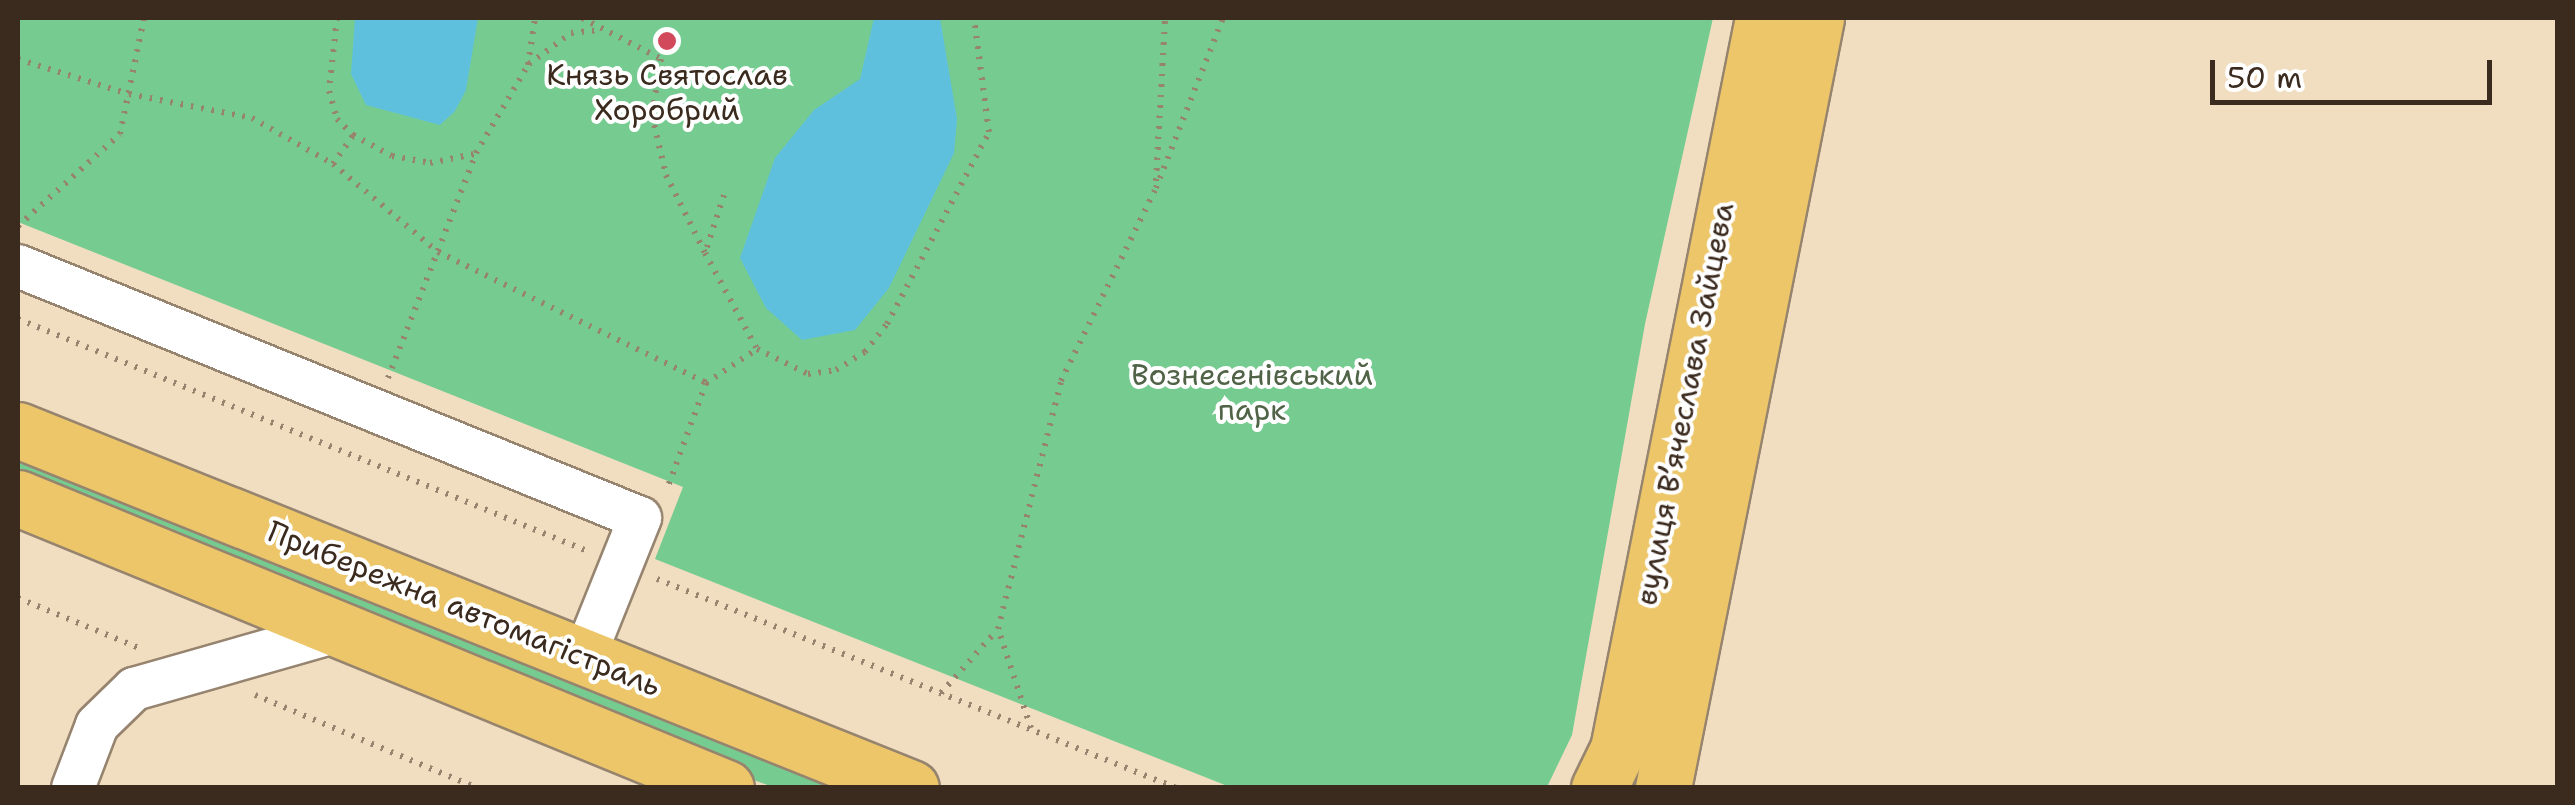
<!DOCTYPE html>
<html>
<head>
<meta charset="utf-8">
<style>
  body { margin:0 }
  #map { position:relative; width:2575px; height:805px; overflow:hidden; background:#f1dec0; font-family:"Shantell Sans",sans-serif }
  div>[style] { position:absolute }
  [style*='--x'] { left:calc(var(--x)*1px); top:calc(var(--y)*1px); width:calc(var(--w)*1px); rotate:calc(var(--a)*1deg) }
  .green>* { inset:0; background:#76cc90 }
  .water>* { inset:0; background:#5fc0dd }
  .path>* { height:6px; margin-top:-3px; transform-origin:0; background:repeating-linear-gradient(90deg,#96846f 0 2.5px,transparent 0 10.5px) }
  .roads { filter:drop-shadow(2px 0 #96846f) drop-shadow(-2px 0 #96846f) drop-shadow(0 2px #96846f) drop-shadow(0 -2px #96846f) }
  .minor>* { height:42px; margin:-21px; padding:0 21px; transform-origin:21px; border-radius:21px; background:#fff }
  .major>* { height:55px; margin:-27.5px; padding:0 27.5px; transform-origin:27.5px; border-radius:27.5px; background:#ecc669 }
  .dots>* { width:28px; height:28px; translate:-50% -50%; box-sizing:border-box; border:5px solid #fff; border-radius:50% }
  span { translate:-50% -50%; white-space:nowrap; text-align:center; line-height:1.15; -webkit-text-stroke:8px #fff; paint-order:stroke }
  .poi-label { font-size:30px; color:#3b2a1e }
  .park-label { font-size:30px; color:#506346 }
  .street-label { font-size:30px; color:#3b2a1e }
  .frame { position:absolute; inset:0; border:20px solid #3b2a1e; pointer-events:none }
  .scale { position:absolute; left:2210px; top:60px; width:282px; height:45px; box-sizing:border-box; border:5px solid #3b2a1e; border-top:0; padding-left:12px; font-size:30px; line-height:35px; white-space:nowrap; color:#3b2a1e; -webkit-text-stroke:8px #fff; paint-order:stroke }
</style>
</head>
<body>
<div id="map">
  <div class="green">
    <i style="clip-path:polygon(18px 18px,1713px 18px,1645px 324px,1572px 735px,1547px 787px,1230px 787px,655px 559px,683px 487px,18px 222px)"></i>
    <i style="clip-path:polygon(18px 452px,839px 787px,773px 787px,692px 758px,18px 479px)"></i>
  </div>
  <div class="water">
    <i style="clip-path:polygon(355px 18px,478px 18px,466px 90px,455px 111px,440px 125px,366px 105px,351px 74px)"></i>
    <i style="clip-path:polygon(874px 18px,940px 18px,957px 119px,954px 153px,889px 288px,855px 330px,802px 340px,766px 308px,740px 258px,775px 158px,814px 110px,860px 79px)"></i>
  </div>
  <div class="path">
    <i style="--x:337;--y:18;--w:73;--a:96.3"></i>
    <i style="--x:329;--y:91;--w:29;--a:74"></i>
    <i style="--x:337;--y:119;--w:23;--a:45"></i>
    <i style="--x:353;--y:135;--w:44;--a:28.3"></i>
    <i style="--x:392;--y:156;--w:39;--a:10"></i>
    <i style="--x:430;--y:163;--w:45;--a:-11.6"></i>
    <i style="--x:582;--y:18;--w:89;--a:27.4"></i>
    <i style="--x:661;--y:59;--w:57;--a:99.1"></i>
    <i style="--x:652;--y:115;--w:62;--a:76.9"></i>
    <i style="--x:666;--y:175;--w:87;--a:63.4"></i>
    <i style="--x:18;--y:59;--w:116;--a:17.5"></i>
    <i style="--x:129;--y:94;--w:125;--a:11"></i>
    <i style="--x:252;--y:118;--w:93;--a:29.6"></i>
    <i style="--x:333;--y:164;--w:137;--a:40"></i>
    <i style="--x:438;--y:252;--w:298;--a:26"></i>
    <i style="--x:706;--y:383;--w:113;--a:110.2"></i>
    <i style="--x:529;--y:64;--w:52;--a:-36.4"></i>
    <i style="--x:571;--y:33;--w:30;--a:-6"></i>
    <i style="--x:333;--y:164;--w:35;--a:-55"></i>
    <i style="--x:1156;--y:181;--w:163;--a:-86.8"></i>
    <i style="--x:724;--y:195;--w:61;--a:108.1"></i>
    <i style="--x:705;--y:253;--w:109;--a:61.6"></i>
    <i style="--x:18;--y:226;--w:137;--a:-42"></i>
    <i style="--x:120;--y:134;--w:118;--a:-78.3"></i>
    <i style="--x:18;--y:319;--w:612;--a:22.17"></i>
    <i style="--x:388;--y:378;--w:242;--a:-68.6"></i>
    <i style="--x:476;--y:153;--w:102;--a:-59.4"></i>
    <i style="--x:528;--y:65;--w:48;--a:-81.5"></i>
    <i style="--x:706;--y:383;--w:61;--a:-33.7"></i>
    <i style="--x:757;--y:349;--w:57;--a:26.1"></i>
    <i style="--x:808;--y:374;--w:28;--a:-8"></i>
    <i style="--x:836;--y:370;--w:34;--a:-32"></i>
    <i style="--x:865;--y:352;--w:36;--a:-52"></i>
    <i style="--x:887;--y:324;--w:217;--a:-62"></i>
    <i style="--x:989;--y:132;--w:115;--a:-97.5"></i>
    <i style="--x:657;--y:579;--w:560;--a:21.93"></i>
    <i style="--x:18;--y:598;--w:129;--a:22.4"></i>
    <i style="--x:941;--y:693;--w:84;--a:-48.4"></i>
    <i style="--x:255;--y:695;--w:241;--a:22.7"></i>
    <i style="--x:1031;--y:728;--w:104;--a:-108.4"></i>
    <i style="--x:998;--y:629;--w:256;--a:-75.7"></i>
    <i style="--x:1061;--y:381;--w:215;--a:-63.8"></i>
    <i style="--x:1156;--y:188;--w:183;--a:-68.5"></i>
  </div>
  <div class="roads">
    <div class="minor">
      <i style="--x:18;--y:266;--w:671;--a:22.06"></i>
      <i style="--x:640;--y:518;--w:150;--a:111.9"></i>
      <i style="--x:73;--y:788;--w:67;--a:-69.1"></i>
      <i style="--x:97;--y:725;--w:52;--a:-44.2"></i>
      <i style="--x:134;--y:689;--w:215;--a:-15.9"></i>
    </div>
    <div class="major">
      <i style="--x:18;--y:430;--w:962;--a:21.85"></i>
      <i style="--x:18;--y:498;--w:765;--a:22.27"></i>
      <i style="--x:1599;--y:788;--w:43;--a:-64"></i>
      <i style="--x:1618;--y:749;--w:745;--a:-78.78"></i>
      <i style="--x:1663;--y:788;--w:785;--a:-78.76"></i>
    </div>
  </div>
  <div class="dots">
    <i style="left:667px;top:41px;background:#d1495b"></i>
  </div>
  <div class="poi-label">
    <span style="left:667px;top:92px">Князь Святослав<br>Хоробрий</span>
  </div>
  <div class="park-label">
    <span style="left:1252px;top:392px">Вознесенівський<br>парк</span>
  </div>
  <div class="street-label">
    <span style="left:1685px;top:404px;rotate:-79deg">вулиця Вʼячеслава Зайцева</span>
    <span style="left:464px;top:609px;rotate:22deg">Прибережна автомагістраль</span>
  </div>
  <div class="frame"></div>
  <div class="scale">50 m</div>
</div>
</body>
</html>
